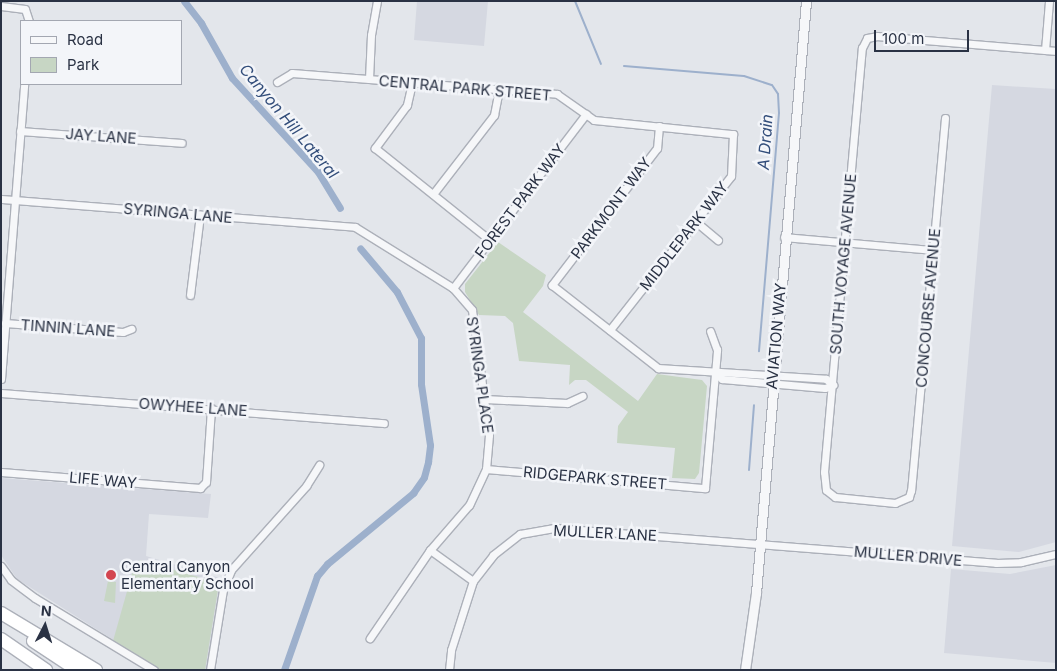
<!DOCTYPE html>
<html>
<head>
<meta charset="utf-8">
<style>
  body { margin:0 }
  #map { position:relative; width:1057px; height:671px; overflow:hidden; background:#e3e6eb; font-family:Inter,sans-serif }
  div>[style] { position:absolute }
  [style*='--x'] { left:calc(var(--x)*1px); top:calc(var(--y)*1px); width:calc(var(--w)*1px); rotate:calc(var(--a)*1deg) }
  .built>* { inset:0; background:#d5d8e1 }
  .green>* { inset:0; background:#c7d6c4 }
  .stream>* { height:2px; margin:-1px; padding:0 1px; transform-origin:1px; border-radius:1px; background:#9db0cc }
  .canal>* { height:7px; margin:-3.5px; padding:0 3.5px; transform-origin:3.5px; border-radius:3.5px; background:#9db0cc }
  .roads { filter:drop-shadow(1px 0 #acb0b9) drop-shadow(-1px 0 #acb0b9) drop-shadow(0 1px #acb0b9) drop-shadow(0 -1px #acb0b9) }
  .minor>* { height:7px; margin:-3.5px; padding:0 3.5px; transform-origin:3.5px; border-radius:3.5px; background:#f6f7f9 }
  .tertiary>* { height:9px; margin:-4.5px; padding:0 4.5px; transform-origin:4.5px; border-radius:4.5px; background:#f6f7f9 }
  .motorway>* { height:12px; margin:-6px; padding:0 6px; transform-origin:6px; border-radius:6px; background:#fff }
  .dots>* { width:14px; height:14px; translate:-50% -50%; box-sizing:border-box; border:2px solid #f3f5f9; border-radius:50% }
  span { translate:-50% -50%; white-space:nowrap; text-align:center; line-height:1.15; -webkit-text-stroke:5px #f3f5f9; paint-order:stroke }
  .street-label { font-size:15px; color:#2a3244 }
  .poi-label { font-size:15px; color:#2a3244 }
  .left { translate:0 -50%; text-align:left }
  .water-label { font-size:16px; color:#324d7a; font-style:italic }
  .frame { position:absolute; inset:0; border:2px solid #2a3244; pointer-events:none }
  .legend { position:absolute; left:20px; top:20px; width:162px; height:65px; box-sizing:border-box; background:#f3f5f9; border:1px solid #a3a7b1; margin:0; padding:6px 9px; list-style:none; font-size:15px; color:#2a3244 }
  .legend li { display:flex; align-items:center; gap:10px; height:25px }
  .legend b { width:25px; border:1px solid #a3a7b1 }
  .north { position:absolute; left:20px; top:601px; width:50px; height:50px; -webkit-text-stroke:4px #f3f5f9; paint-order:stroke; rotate:5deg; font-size:14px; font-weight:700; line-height:20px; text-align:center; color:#2a3244 }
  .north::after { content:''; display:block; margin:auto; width:18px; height:22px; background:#2a3244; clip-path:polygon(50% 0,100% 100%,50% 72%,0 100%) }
  .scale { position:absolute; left:874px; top:30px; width:95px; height:22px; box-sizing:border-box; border:2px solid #2a3244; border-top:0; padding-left:6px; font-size:15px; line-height:18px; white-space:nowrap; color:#2a3244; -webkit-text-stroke:4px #f3f5f9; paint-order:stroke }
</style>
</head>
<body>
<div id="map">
  <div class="built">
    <i style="clip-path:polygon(417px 1px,488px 1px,484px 46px,414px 40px)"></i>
    <i style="clip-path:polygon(992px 85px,1056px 89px,1056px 542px,1019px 552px,952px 546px)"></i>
    <i style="clip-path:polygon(1px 478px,211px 494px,208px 518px,149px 514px,146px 556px,223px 579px,207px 670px,161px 670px,17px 579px,1px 555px)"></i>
    <i style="clip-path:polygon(1056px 565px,1056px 663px,944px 653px,951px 569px,1010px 574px)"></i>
  </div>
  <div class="green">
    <i style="clip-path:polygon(498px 242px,546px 275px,543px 286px,523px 312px,638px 401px,657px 374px,702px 380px,707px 386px,699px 473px,695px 479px,672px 478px,675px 448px,617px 443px,618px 426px,628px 412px,586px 380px,575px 380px,569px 385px,570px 365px,519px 361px,513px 323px,505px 316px,479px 315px,465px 292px,465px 284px)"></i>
    <i style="clip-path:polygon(140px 560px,219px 583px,205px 670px,161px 670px,113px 641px,135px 563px)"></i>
    <i style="clip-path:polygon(108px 581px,116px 582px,115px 603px,104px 601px)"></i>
  </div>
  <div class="stream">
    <i style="--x:575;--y:1;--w:68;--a:67.6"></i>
    <i style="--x:624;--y:66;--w:120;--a:4.8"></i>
    <i style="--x:744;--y:76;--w:29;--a:18"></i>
    <i style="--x:772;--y:85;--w:11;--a:56"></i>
    <i style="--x:778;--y:94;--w:19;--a:87"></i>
    <i style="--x:779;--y:113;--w:239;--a:94.8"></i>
    <i style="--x:749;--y:470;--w:65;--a:-85.6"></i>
  </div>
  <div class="canal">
    <i style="--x:184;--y:1;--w:28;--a:52"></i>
    <i style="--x:201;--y:23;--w:63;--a:60.6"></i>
    <i style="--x:232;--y:78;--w:127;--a:47.5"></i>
    <i style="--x:318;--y:172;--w:42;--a:58.6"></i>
    <i style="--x:284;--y:670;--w:100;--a:-70.7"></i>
    <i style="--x:317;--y:576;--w:16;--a:-50"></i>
    <i style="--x:327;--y:564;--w:112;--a:-39.5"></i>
    <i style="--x:413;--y:493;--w:19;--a:-55"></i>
    <i style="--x:424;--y:477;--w:16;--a:-75"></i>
    <i style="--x:428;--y:462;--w:17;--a:-83"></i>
    <i style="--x:430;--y:445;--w:62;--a:-98.4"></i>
    <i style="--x:421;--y:384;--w:46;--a:-90"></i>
    <i style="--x:421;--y:338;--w:52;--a:-117.6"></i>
    <i style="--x:397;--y:292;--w:57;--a:-130.1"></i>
  </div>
  <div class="roads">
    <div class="minor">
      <i style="--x:1;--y:6;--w:24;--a:7"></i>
      <i style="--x:25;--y:9;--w:13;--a:72"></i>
      <i style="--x:1045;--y:50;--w:49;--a:-85.3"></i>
      <i style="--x:369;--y:79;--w:44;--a:-87.4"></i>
      <i style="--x:371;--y:35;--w:35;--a:-80"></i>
      <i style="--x:277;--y:82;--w:17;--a:-31"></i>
      <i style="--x:292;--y:73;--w:266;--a:4.5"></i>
      <i style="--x:557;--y:94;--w:45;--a:35.1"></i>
      <i style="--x:594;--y:120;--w:140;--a:5.8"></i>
      <i style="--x:733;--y:134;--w:42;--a:92.7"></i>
      <i style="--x:731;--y:176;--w:196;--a:128.2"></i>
      <i style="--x:412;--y:83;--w:23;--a:103"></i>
      <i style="--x:407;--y:105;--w:54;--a:126.7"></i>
      <i style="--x:375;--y:148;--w:147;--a:38.7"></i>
      <i style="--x:945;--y:118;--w:374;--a:95.2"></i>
      <i style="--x:911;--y:490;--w:7;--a:106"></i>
      <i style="--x:909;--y:497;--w:15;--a:157"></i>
      <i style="--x:895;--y:503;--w:60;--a:-174.3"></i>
      <i style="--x:835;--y:497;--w:11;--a:-142"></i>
      <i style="--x:826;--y:490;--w:18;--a:-96"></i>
      <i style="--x:824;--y:472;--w:426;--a:-84.9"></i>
      <i style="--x:862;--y:48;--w:11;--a:-63"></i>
      <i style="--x:867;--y:38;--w:10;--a:-11"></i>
      <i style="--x:877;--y:36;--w:180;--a:4.8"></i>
      <i style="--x:659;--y:126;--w:22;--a:95"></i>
      <i style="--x:657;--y:148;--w:173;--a:127.5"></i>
      <i style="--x:552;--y:285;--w:135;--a:38.1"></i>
      <i style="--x:658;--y:368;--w:168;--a:3.7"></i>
      <i style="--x:826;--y:379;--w:9;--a:41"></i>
      <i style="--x:20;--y:131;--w:162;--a:4.2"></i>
      <i style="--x:433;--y:194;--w:100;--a:-52.3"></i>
      <i style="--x:494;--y:115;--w:25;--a:-79"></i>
      <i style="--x:1;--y:199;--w:355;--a:4.5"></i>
      <i style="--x:355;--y:227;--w:115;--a:31.9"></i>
      <i style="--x:453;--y:288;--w:29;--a:49"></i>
      <i style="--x:472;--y:310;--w:126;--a:82.3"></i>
      <i style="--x:489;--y:435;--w:34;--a:95"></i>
      <i style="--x:486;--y:469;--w:40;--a:115"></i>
      <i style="--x:469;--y:505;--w:60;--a:130.9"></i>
      <i style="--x:430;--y:550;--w:107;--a:124.3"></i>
      <i style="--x:695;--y:221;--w:30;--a:40"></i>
      <i style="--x:784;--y:237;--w:150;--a:5"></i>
      <i style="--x:453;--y:288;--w:219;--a:-52.6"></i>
      <i style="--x:190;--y:295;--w:81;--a:-82.9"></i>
      <i style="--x:5;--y:323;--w:118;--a:4.4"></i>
      <i style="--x:123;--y:332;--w:9;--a:-21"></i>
      <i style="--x:716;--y:374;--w:8;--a:40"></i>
      <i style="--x:722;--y:379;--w:103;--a:5"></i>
      <i style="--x:825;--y:388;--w:9;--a:-21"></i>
      <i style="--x:1;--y:379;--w:296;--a:-85.5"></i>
      <i style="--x:1;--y:393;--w:384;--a:4.5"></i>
      <i style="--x:485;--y:399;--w:82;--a:2.8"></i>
      <i style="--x:567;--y:403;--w:17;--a:-25"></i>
      <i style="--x:486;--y:469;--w:220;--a:5"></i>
      <i style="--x:705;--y:488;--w:139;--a:-85"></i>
      <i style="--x:717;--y:350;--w:20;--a:-110"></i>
      <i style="--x:1;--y:472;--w:200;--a:4.6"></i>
      <i style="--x:200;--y:488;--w:8;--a:-45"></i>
      <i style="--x:206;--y:482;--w:74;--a:-86.1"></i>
      <i style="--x:430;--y:550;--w:53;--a:35.8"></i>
      <i style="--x:1;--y:566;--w:17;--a:54"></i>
      <i style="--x:11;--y:580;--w:30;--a:37"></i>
      <i style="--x:35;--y:598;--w:139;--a:31.2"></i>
      <i style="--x:210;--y:670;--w:81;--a:-80.8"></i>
      <i style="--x:223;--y:590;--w:22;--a:-68"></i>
      <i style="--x:231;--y:570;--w:113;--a:-48.2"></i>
      <i style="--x:306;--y:486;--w:25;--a:-58"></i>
      <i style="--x:449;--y:670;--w:20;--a:-84"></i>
      <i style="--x:451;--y:650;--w:72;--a:-72.3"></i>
      <i style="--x:473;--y:581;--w:33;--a:-52"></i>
      <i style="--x:493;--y:555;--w:34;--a:-38"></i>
      <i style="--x:520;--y:534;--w:36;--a:-10"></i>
      <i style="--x:555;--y:528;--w:442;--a:4.5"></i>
      <i style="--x:996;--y:563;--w:25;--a:-2"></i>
      <i style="--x:1021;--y:562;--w:36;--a:-13"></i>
    </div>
    <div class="tertiary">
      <i style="--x:745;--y:670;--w:78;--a:-81.9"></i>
      <i style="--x:756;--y:593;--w:594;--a:-85.17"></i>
    </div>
    <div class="motorway">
      <i style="--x:1;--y:613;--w:111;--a:31"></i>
      <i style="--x:1;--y:639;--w:55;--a:34.6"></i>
      <i style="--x:33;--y:641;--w:53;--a:33.4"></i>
    </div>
  </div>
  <div class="dots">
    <i style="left:111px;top:575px;background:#d34550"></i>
  </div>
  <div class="street-label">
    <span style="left:465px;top:88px;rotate:5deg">CENTRAL PARK STREET</span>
    <span style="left:101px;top:136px;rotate:4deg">JAY LANE</span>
    <span style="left:520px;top:201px;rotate:-53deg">FOREST PARK WAY</span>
    <span style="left:611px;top:208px;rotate:-53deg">PARKMONT WAY</span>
    <span style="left:178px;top:213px;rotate:5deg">SYRINGA LANE</span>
    <span style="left:684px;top:236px;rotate:-52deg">MIDDLEPARK WAY</span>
    <span style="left:843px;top:264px;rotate:-85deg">SOUTH VOYAGE AVENUE</span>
    <span style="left:928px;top:308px;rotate:-85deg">CONCOURSE AVENUE</span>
    <span style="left:68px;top:328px;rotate:4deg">TINNIN LANE</span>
    <span style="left:776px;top:336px;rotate:-85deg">AVIATION WAY</span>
    <span style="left:480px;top:375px;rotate:82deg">SYRINGA PLACE</span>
    <span style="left:193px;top:407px;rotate:4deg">OWYHEE LANE</span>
    <span style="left:595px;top:478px;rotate:5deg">RIDGEPARK STREET</span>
    <span style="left:103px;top:480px;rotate:5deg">LIFE WAY</span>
    <span style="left:605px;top:533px;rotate:3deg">MULLER LANE</span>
    <span style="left:908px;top:556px;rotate:5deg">MULLER DRIVE</span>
  </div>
  <div class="poi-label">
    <span class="left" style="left:121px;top:575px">Central Canyon<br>Elementary School</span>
  </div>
  <div class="water-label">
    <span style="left:289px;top:121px;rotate:50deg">Canyon Hill Lateral</span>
    <span style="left:765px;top:142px;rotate:-86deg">A Drain</span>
  </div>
  <div class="frame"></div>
  <ul class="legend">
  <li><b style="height:6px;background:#f6f7f9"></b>Road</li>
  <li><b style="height:14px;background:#c7d6c4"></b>Park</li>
  </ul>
  <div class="north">N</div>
  <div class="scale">100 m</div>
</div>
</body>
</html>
